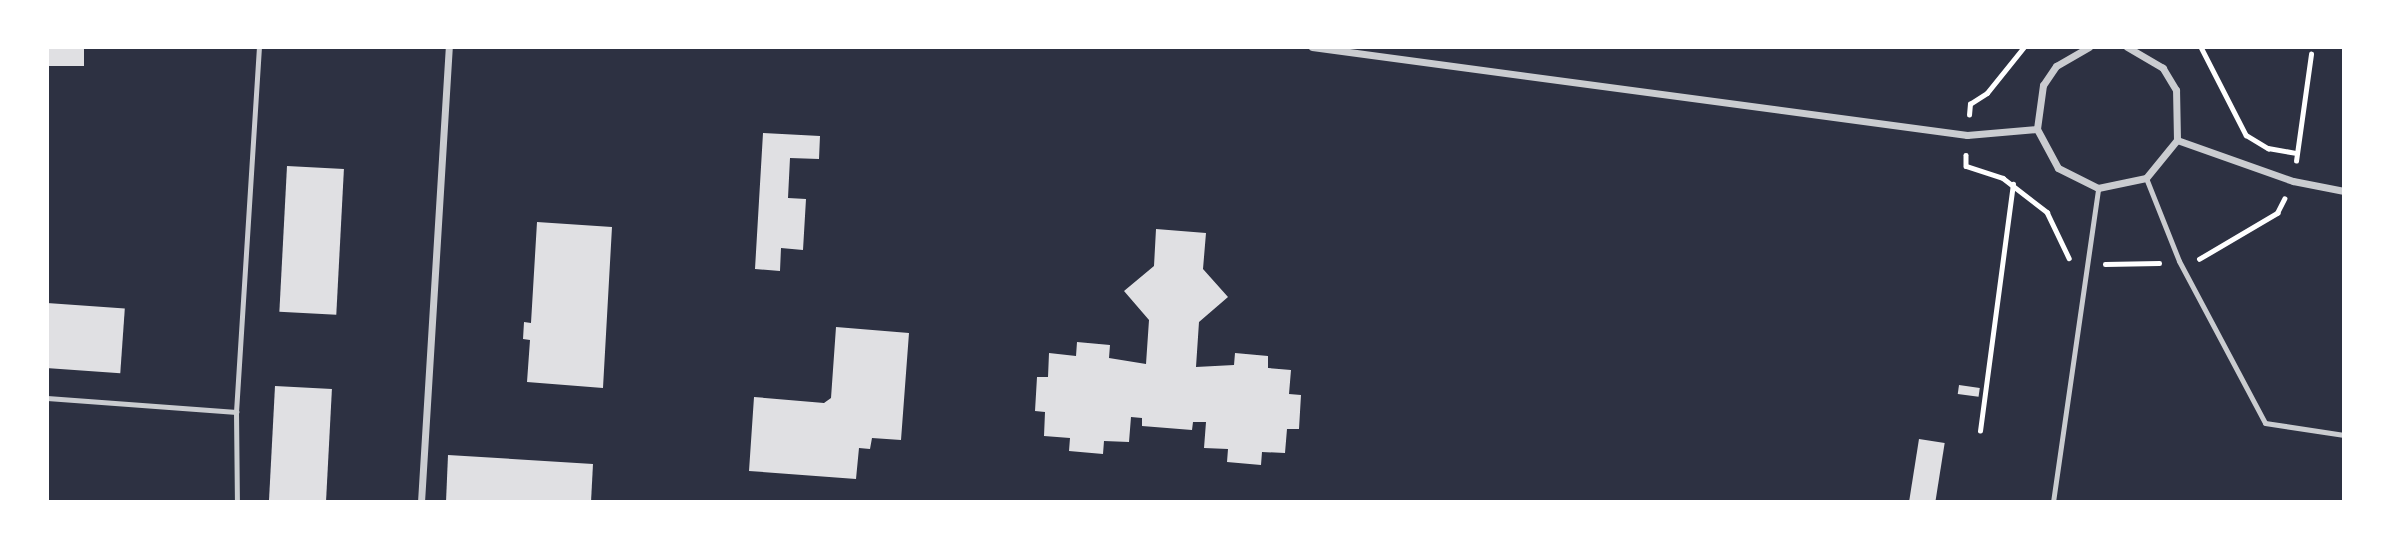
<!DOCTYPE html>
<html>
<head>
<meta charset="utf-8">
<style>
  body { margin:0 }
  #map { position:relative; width:2391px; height:549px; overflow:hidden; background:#2d3142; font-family:"Fira Sans Condensed",sans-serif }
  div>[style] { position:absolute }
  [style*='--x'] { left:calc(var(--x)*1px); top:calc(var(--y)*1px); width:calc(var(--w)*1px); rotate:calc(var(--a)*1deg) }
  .building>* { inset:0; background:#e0e0e3; transform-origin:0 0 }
  .path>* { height:4.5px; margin:-2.25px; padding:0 2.25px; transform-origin:2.25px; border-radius:2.25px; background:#fff }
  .service>* { height:5px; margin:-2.5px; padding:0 2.5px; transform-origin:2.5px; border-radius:2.5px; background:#caccd0 }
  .minor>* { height:7px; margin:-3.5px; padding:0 3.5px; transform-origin:3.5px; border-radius:3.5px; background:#caccd0 }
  span { translate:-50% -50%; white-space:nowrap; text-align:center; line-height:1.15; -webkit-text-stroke:7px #fff; paint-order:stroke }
  .frame { position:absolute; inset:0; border:49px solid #fff; pointer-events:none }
</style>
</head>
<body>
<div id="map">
  <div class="building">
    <i style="left:47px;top:47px;width:37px;height:19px"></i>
    <i style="clip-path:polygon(763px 133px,820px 136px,819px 159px,790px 158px,788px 198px,806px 199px,803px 250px,781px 248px,780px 271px,755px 269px)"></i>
    <i style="left:287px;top:166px;width:57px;height:146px;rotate:3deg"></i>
    <i style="clip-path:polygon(537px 222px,612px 227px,603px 388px,527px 382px,530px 340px,523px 339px,524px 322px,531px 323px)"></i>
    <i style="clip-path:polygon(1156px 229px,1206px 233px,1203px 269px,1228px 297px,1199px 322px,1196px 367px,1234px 365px,1235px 353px,1268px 356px,1268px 368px,1291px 370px,1289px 394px,1301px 395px,1299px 429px,1287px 429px,1285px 453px,1262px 452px,1261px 465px,1227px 462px,1228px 449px,1204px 448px,1206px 422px,1193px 422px,1192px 430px,1142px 426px,1142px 418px,1131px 417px,1129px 442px,1104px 441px,1103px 454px,1069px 451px,1070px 438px,1044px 436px,1045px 412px,1035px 411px,1037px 377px,1048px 377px,1049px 353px,1076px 356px,1077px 342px,1110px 345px,1109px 358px,1146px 364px,1149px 320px,1124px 291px,1154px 266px)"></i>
    <i style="left:47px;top:303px;width:78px;height:65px;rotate:4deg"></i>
    <i style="clip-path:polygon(836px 327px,909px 333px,901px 440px,872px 438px,870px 449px,859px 448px,856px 479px,749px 471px,754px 397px,824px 403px,831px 398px)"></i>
    <i style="left:1959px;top:385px;width:21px;height:9px;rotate:8deg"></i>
    <i style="left:275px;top:386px;width:57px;height:116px;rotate:3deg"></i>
    <i style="left:1919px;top:439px;width:26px;height:64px;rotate:9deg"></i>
    <i style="clip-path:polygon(448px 455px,593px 464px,591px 502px,446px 502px)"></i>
  </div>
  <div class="path">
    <i style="--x:2201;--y:47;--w:99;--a:62.9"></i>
    <i style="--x:2246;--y:135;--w:26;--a:31"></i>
    <i style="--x:2268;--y:148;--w:29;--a:10"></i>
    <i style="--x:1969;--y:115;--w:11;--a:-85"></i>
    <i style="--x:1970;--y:104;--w:20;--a:-33"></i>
    <i style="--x:1987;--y:93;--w:59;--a:-51.2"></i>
    <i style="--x:1966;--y:155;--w:11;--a:90"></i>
    <i style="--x:1966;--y:166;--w:39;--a:18"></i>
    <i style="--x:2003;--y:178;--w:56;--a:37.7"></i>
    <i style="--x:2047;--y:212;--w:51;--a:64.4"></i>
    <i style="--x:2296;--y:161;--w:108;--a:-82"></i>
    <i style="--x:2199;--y:259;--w:91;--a:-30.5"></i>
    <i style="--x:2277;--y:213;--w:16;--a:-63"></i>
    <i style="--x:2105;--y:264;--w:54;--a:-1.1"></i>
    <i style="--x:1980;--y:431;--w:249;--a:-82.4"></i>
  </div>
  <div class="service">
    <i style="--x:2146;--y:178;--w:89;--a:68.3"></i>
    <i style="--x:2179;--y:261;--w:183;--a:62"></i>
    <i style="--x:2265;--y:423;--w:80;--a:8.6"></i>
    <i style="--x:47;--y:398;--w:190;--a:4.2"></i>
    <i style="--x:236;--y:412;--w:90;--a:89.4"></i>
    <i style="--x:236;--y:412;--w:366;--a:-86.4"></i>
    <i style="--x:2053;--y:502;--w:317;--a:-81.8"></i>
  </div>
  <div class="minor">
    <i style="--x:1312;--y:47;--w:661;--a:7.65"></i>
    <i style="--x:1967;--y:135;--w:70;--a:-4.9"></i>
    <i style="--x:2089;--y:47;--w:38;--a:150"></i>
    <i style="--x:2056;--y:66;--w:23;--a:124"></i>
    <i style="--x:2043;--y:85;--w:44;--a:97.8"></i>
    <i style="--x:2037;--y:129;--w:44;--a:61.7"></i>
    <i style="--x:2058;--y:168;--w:45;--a:26.6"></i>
    <i style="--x:2098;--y:188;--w:49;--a:-11.8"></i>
    <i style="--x:2146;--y:178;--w:49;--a:-50.8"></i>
    <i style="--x:2177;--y:140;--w:50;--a:-91.1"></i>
    <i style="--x:2176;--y:90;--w:26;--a:-121"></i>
    <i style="--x:2163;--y:68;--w:42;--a:-149.7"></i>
    <i style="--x:2177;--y:140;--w:123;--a:19.5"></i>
    <i style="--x:2293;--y:181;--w:52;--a:11.1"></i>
    <i style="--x:421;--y:502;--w:456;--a:-86.5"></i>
  </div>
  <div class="frame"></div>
</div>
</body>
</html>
